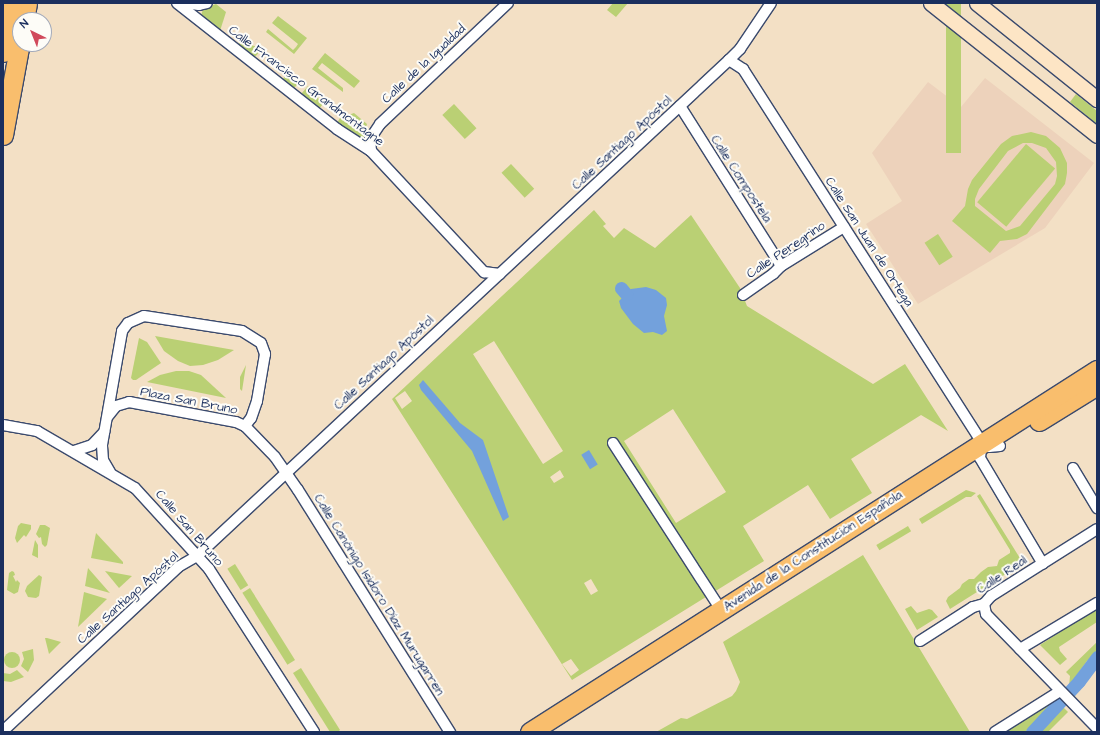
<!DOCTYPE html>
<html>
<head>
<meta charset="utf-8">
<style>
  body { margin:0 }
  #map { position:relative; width:1100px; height:735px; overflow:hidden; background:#f3e0c5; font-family:"Architects Daughter",sans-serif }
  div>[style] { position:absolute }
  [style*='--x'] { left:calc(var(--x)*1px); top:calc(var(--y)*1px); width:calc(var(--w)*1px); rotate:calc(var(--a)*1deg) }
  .built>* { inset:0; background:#edd2bb }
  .green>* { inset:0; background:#bad074; transform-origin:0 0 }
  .round { border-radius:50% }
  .water>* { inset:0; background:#73a1dc; transform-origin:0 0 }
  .canal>* { height:13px; margin:-6.5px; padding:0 6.5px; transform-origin:6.5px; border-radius:6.5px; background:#73a1dc }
  .roads { filter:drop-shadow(1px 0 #3b4a6d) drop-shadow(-1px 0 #3b4a6d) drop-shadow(0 1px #3b4a6d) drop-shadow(0 -1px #3b4a6d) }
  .street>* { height:10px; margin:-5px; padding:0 5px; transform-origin:5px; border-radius:5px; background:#fff }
  .secondary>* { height:15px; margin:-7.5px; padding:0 7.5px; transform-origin:7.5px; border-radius:7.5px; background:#fde5c5 }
  .highway>* { height:19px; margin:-9.5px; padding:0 9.5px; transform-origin:9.5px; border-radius:9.5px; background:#f9be6d }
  span { translate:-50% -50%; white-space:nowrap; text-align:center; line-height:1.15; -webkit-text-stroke:4px #fdfcf7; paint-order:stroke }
  .street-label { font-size:13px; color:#1b2f5e }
  .frame { position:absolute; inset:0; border:4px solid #1b2f5e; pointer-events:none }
  .north { position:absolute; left:12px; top:12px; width:40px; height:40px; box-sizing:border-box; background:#fdfcf7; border:1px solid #a3aaba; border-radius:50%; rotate:317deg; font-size:11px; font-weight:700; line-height:16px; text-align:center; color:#1b2f5e }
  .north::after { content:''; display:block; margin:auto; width:14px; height:18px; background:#d1495b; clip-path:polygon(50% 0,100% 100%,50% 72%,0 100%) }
</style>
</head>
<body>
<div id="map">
  <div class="built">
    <i style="clip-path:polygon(985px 78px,1094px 163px,1045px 228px,918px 304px,866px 224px,902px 201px,872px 153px,928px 82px,961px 107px)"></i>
  </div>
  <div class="green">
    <i style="clip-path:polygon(613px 3px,628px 3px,616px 17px,607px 10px)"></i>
    <i style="left:946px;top:3px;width:15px;height:150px"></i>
    <i style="clip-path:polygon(216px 4px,226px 12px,220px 31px,201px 16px,203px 9px)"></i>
    <i style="clip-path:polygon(278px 16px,307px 38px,294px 54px,266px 32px,268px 29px,293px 50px,296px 47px,298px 44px,272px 23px)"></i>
    <i style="clip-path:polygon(241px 41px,262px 49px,254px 58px,238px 45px)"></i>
    <i style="clip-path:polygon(325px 53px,360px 81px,354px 88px,322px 63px,318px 68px,343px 88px,343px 92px,312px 69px)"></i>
    <i style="clip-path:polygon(286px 75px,301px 81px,293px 89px,282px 80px)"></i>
    <i style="clip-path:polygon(308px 86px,323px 104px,319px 109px,301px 94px)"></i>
    <i style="clip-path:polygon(1076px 94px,1097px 111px,1097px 124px,1070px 102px)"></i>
    <i style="left:454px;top:104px;width:33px;height:16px;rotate:47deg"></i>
    <i style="clip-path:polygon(354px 113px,367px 124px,364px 133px,365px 142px,337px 123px,340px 118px)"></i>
    <i style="clip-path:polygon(evenodd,1031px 132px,1046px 136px,1060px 148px,1067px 163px,1067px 173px,1065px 184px,1027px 234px,1017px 239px,1000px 241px,990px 253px,952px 221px,965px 206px,968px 189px,972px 180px,1001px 144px,1012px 136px,1031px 132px,1023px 143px,1032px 143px,1046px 148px,1056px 162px,1057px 176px,1055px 184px,1020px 226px,1006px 231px,975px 206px,975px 199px,979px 189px,1008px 151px,1023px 143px)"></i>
    <i style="left:1026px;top:144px;width:38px;height:76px;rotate:40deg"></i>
    <i style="left:511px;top:164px;width:34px;height:13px;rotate:47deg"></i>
    <i style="clip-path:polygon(evenodd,594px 210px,606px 224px,603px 226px,614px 238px,624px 228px,655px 248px,691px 215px,740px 288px,747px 306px,873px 384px,905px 364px,948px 431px,921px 415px,851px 459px,872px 493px,830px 519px,808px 485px,743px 526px,764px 561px,572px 680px,392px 399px,594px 210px,494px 341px,563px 451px,543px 464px,473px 354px,494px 341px,594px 210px,405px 391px,412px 401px,402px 409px,395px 398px,405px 391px,594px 210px,673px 409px,726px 492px,676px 523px,624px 441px,673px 409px,594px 210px,560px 470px,564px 477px,554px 483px,550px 477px,560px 470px,594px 210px,591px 579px,598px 591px,591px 595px,584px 583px,591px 579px,594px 210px,571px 659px,579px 670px,571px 676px,562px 664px,571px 659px)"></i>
    <i style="left:938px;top:234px;width:27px;height:16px;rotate:57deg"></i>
    <i style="clip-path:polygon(155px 336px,234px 350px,218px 360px,203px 365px,190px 366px,178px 361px,164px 351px)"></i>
    <i style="clip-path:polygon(139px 338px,147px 342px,161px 363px,136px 380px,133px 380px,131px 378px)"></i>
    <i style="clip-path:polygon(246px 365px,242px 391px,240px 389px,240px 377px)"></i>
    <i style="clip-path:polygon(176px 371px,189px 371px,201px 375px,226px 398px,147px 382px,160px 375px)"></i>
    <i style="clip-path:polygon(966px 490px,976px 493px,971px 497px,966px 497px,922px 524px,919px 519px)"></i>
    <i style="clip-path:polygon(980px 494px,1023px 563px,950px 609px,946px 601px,948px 597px,960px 588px,962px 584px,969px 579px,974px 579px,981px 572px,988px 567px,997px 566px,999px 560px,1010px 553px,1010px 550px,977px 496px)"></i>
    <i style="clip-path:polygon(21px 523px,31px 525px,31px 529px,26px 537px,24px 535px,17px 543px,15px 538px,18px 526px)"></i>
    <i style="clip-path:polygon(40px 525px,45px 525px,50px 528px,47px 545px,45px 547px,42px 544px,41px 537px,39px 538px,36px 534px)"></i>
    <i style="left:908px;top:526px;width:6px;height:37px;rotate:59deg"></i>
    <i style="clip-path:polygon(96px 533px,123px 562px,123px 564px,91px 558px)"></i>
    <i style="clip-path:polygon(35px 540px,38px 545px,38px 558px,32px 555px)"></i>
    <i style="clip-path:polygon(863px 555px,970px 732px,656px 732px,681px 718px,687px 719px,732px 696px,736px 691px,740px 682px,723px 642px)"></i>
    <i style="left:235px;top:564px;width:25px;height:9px;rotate:58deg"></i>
    <i style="clip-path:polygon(88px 568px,109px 592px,110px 593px,85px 586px)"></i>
    <i style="clip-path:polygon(12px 571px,14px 572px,15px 575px,13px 576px,16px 582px,17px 580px,20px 583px,18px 592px,14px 594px,7px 590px,9px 573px)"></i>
    <i style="clip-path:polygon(105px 571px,132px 576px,119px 588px)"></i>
    <i style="clip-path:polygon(39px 575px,42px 577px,39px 596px,36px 598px,28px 597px,25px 591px,27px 586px)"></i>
    <i style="left:250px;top:588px;width:85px;height:9px;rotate:58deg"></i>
    <i style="clip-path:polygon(84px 592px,107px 599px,78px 627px)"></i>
    <i style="clip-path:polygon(911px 606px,917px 613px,929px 609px,932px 610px,938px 617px,917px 630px,905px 609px)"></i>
    <i style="clip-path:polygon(1097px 608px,1097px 622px,1059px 647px,1060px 651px,1067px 659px,1060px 665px,1040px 645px)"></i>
    <i style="clip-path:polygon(45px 638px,47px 638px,61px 642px,49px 654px)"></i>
    <i style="clip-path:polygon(1097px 642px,1097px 651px,1087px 661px,1069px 686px,1070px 676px,1066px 672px)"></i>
    <i style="clip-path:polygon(33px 649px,34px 660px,28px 672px,21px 666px,24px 659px,22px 652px)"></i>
    <i class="round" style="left:4px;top:652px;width:16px;height:16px"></i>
    <i style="clip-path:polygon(301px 668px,340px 730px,338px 732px,330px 732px,293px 673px)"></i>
    <i style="clip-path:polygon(17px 670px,24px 677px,11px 682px,3px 681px,3px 673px,10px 674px)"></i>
    <i style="clip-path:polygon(1056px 699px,1058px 702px,1025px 732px,1003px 732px)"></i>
    <i style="clip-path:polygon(1062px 706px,1068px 712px,1048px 732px,1035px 732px)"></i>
  </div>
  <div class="water">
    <i style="clip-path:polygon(646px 287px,656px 290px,666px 298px,667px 305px,664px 316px,667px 331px,662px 335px,653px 332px,644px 333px,633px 324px,621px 308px,619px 301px,631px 289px)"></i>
    <i style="clip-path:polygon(423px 380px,460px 423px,483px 440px,509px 517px,503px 521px,472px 451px,421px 390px,419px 385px)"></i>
    <i style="left:589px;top:450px;width:17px;height:9px;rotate:59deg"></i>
  </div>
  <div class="canal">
    <i style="--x:621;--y:288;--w:8;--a:50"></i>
    <i style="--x:1032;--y:732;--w:69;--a:-47.3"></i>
    <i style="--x:1079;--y:681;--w:30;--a:-53"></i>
  </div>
  <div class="roads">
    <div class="street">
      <i style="--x:177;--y:3;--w:204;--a:38.2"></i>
      <i style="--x:337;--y:129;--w:40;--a:32.9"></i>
      <i style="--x:371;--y:151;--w:166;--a:47"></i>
      <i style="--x:484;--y:272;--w:16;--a:7"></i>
      <i style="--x:183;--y:3;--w:16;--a:7"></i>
      <i style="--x:199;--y:5;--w:8;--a:-14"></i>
      <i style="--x:729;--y:60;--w:17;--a:33"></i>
      <i style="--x:743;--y:69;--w:444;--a:57.4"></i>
      <i style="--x:982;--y:443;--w:8;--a:30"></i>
      <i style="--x:989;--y:447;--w:11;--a:-5"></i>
      <i style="--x:680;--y:106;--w:189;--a:57.7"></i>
      <i style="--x:371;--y:151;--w:12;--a:-95"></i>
      <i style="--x:370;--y:139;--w:18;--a:-56"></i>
      <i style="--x:380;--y:124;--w:176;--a:-43.4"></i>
      <i style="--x:743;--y:295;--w:37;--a:-35"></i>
      <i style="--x:773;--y:274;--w:11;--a:-45"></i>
      <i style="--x:781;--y:266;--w:74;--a:-31.8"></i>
      <i style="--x:108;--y:416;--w:13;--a:-51"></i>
      <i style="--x:116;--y:406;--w:14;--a:-17"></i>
      <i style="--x:129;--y:402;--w:109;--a:10.6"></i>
      <i style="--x:236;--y:422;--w:10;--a:24"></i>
      <i style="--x:245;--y:426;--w:43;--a:45.9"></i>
      <i style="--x:275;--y:457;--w:40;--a:55.1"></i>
      <i style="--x:298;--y:490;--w:286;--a:57.9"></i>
      <i style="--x:3;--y:425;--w:35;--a:10"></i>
      <i style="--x:37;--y:431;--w:113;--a:30.2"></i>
      <i style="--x:135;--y:488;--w:110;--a:47.6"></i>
      <i style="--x:209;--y:569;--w:194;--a:57.2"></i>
      <i style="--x:613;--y:443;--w:199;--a:57.1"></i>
      <i style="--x:982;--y:443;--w:15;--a:98"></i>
      <i style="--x:980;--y:458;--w:123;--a:59.3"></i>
      <i style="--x:74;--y:451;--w:19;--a:-18"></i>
      <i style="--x:92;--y:445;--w:18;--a:-47"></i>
      <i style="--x:1073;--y:468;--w:47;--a:59"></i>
      <i style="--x:110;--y:472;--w:14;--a:-120"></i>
      <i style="--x:103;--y:460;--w:15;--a:-94"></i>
      <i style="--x:102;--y:445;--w:116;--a:-80"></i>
      <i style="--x:122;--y:331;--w:10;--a:-53"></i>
      <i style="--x:128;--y:323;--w:17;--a:-24"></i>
      <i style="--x:144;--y:316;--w:99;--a:8.7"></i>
      <i style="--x:242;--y:331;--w:22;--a:32"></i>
      <i style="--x:261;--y:343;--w:12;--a:70"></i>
      <i style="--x:265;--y:354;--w:48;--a:99.7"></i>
      <i style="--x:257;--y:401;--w:18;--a:109"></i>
      <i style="--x:251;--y:418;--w:10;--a:127"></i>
      <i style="--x:984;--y:604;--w:10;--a:79"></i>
      <i style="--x:986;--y:614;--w:159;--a:45.8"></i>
      <i style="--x:920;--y:641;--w:63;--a:-32.7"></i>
      <i style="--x:973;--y:607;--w:11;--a:-15"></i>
      <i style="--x:984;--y:604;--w:11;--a:-49"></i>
      <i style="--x:991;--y:596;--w:125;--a:-32.3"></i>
      <i style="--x:1020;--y:649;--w:90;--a:-30.9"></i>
      <i style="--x:3;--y:731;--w:240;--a:-43.1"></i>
      <i style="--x:178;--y:567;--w:22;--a:-30"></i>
      <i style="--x:197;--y:556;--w:727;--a:-42.99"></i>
      <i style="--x:729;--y:60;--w:16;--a:-45"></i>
      <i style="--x:740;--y:49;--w:55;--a:-56"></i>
      <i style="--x:995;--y:732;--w:77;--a:-32.2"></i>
    </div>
    <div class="secondary">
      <i style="--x:931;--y:3;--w:212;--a:38.5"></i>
      <i style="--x:977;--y:3;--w:154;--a:38.7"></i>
    </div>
    <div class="highway">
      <i style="--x:24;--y:20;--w:17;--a:-80"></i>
      <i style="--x:3;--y:52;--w:50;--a:-79.6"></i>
      <i style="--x:3;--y:135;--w:95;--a:-79.6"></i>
      <i style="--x:1039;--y:421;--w:68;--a:-31.8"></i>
      <i style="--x:530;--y:732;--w:673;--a:-32.56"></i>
    </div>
  </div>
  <div class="street-label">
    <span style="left:424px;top:64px;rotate:-43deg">Calle de la Igualdad</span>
    <span style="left:306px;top:86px;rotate:37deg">Calle Francisco Grandmontagne</span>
    <span style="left:622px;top:143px;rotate:-43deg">Calle Santiago Apóstol</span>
    <span style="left:741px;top:179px;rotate:57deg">Calle Compostela</span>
    <span style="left:869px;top:242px;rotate:57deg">Calle San Juan de Ortega</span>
    <span style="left:786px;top:250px;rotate:-34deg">Calle Peregrino</span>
    <span style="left:384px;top:363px;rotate:-43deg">Calle Santiago Apóstol</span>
    <span style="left:189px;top:401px;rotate:11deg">Plaza San Bruno</span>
    <span style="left:189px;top:528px;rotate:49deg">Calle San Bruno</span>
    <span style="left:813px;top:551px;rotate:-33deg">Avenida de la Constitución Española</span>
    <span style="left:1002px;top:575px;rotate:-34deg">Calle Real</span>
    <span style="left:379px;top:595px;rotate:58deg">Calle Canónigo Isidoro Díaz Murugarren</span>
    <span style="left:128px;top:598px;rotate:-42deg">Calle Santiago Apóstol</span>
  </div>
  <div class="frame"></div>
  <div class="north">N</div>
</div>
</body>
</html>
